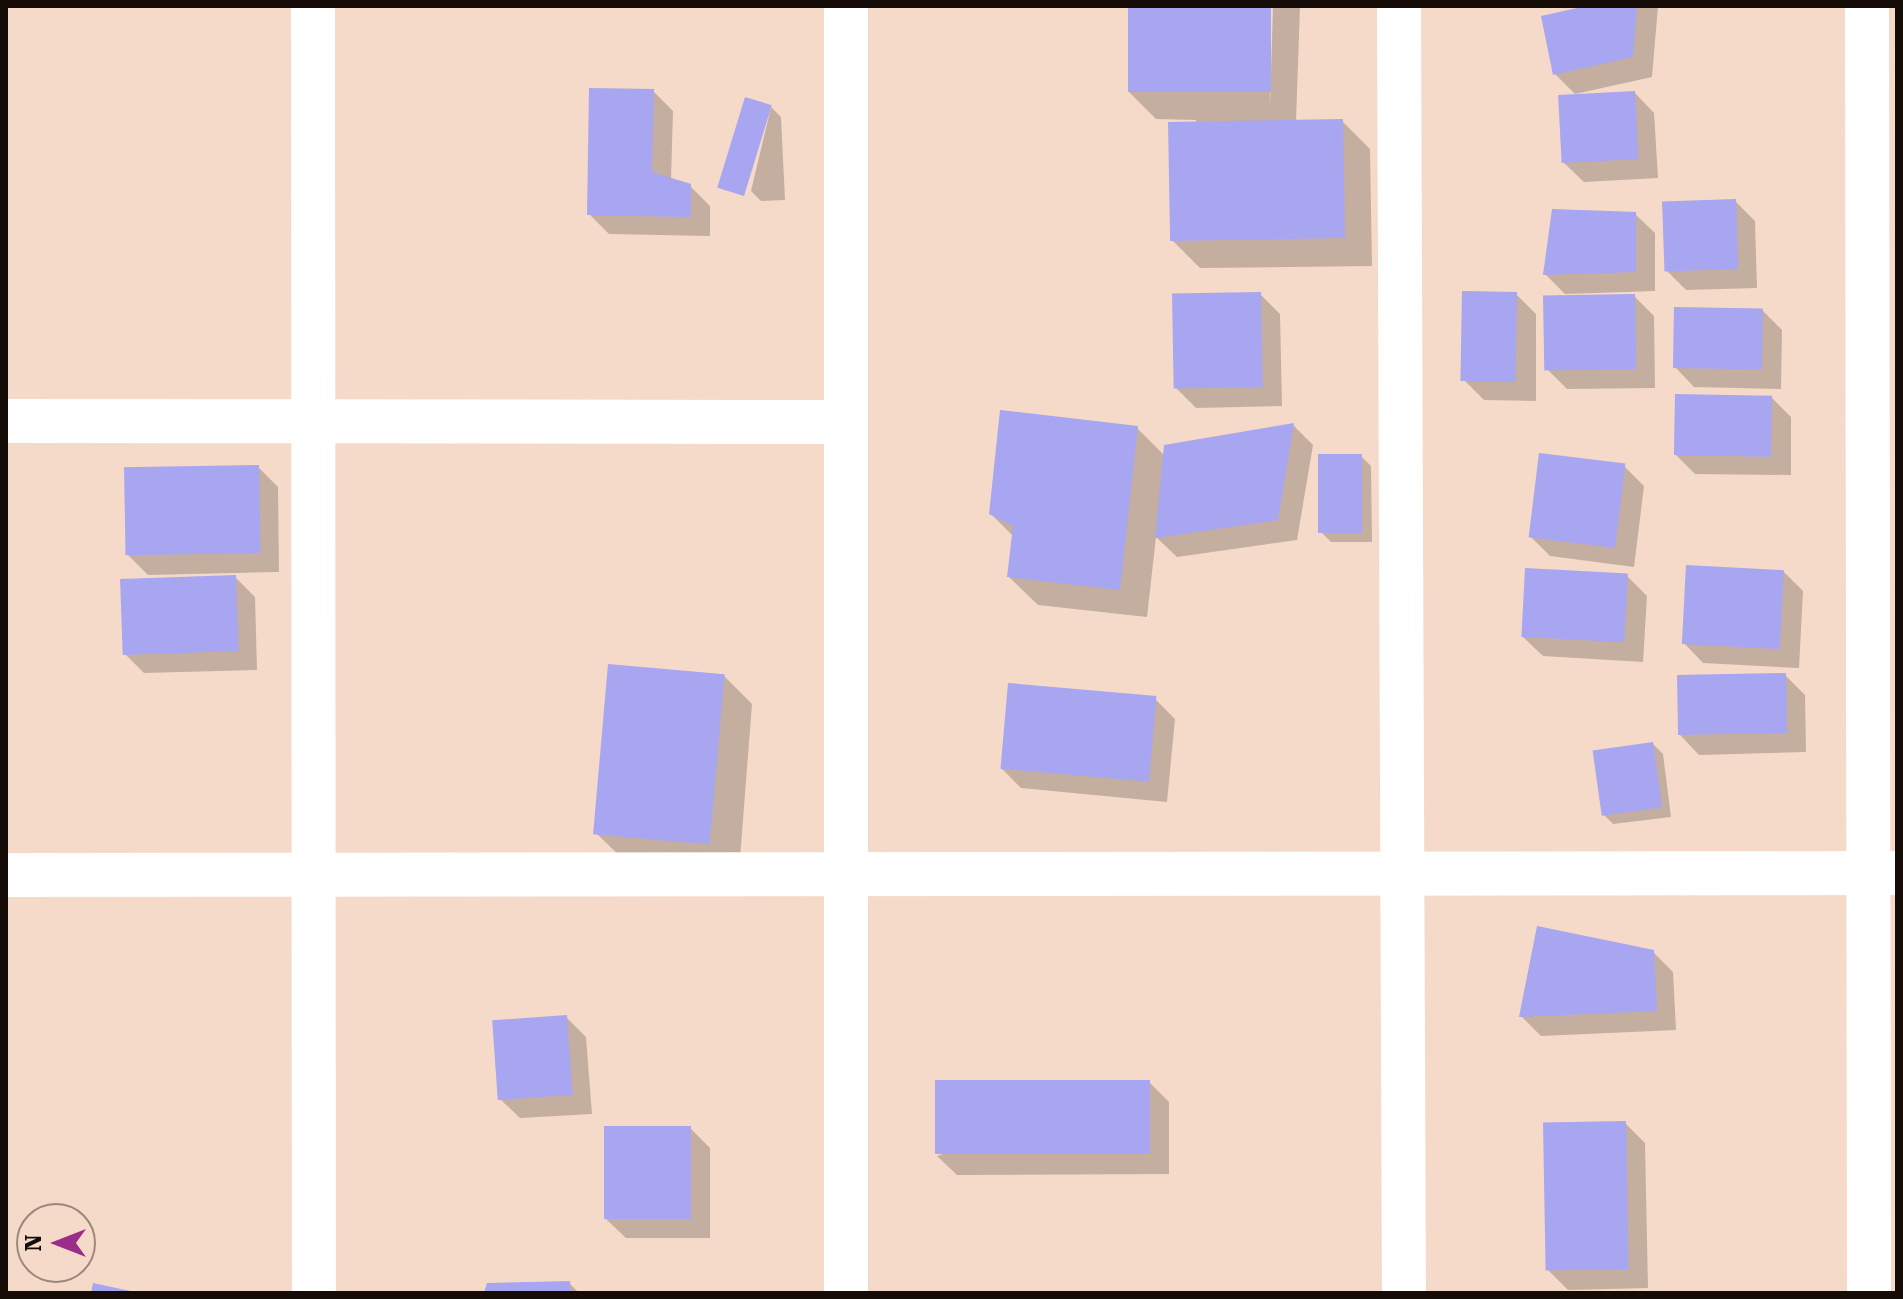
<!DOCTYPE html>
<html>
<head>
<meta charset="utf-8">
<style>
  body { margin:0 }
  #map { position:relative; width:1903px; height:1299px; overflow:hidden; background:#f5dac9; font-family:"Roboto Serif",serif }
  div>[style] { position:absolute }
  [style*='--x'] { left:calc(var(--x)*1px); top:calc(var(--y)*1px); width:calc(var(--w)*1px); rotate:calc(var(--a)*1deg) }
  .shadow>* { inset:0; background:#0003 }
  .building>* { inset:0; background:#a8a5f1; transform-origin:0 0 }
  .street>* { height:44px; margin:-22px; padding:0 22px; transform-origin:22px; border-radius:22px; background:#fff }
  span { translate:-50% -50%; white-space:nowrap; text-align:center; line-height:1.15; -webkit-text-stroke:7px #f5dac9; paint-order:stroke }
  .frame { position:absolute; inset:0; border:8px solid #150c07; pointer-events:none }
  .north { position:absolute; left:16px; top:1203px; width:80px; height:80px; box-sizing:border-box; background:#f5dac9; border:2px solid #9b887b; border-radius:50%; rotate:270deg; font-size:22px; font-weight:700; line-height:32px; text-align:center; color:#150c07 }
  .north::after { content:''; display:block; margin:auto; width:28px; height:36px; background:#9c2c8a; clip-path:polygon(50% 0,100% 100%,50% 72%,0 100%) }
</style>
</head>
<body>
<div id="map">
  <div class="shadow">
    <i style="clip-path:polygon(1130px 6px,1269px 6px,1270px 106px,1273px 6px,1300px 6px,1296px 122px,1342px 121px,1370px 149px,1372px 266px,1200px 268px,1172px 240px,1196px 120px,1156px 119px,1128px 91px)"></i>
    <i style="clip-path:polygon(1595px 6px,1658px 6px,1652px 77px,1575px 94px,1555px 74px)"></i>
    <i style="clip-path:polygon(653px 91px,673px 111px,671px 180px,690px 186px,710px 206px,710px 236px,609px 234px,589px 214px)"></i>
    <i style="clip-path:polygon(1635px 93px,1654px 113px,1658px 178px,1584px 182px,1564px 163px)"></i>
    <i style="clip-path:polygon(771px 107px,781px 117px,785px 200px,761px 201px,751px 191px)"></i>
    <i style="clip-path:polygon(1735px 201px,1755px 221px,1757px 288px,1686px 290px,1666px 270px)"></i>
    <i style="clip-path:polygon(1635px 214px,1655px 233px,1655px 291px,1565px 294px,1545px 274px)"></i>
    <i style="clip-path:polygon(1260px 294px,1280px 314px,1282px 406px,1196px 408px,1176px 388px)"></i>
    <i style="clip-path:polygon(1516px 294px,1536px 314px,1536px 401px,1484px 400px,1464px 380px)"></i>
    <i style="clip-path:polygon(1634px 296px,1654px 316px,1655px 388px,1567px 389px,1547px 369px)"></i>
    <i style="clip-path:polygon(1762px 310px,1782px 330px,1781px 389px,1694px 387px,1675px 367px)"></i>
    <i style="clip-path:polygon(1771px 397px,1791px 417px,1791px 475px,1695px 474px,1676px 455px)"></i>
    <i style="clip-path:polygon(1293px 425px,1313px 445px,1297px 540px,1177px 557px,1156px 537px,1147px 617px,1038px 605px,1009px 577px,1014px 537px,991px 514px,1137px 428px,1165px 456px)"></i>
    <i style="clip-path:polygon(1361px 456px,1371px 466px,1372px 542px,1331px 542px,1321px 532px)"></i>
    <i style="clip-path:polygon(1624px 466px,1644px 486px,1634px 567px,1550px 556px,1530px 536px)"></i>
    <i style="clip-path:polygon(258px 467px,278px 487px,279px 572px,148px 575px,128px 555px)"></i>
    <i style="clip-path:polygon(1783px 571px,1803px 591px,1799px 668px,1703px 663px,1684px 643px)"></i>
    <i style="clip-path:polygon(1627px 576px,1647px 596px,1643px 662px,1543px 656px,1523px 637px)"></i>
    <i style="clip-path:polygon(235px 577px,255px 597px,257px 670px,144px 673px,124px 653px)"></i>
    <i style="clip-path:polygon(1785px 675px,1805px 695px,1806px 752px,1699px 755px,1680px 735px)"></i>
    <i style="clip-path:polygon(724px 676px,752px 704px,739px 871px,625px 861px,596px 833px)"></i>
    <i style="clip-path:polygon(1155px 699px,1175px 719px,1167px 802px,1021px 788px,1001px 768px)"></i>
    <i style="clip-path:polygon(1653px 744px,1663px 754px,1671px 817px,1613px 824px,1603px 814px)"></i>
    <i style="clip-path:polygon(1653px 952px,1673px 972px,1676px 1030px,1541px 1036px,1521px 1016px)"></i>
    <i style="clip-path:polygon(566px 1017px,586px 1037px,592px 1114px,520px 1118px,500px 1099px)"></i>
    <i style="clip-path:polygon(1149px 1082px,1169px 1102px,1169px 1174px,957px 1175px,937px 1156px)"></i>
    <i style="clip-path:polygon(1625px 1123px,1645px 1143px,1648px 1288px,1568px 1290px,1548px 1270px)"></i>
    <i style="clip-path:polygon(690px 1128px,710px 1148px,710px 1238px,626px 1238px,606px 1219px)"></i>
    <i style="clip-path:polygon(569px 1283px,579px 1293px,486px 1293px)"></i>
  </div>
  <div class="building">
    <i style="left:1128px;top:6px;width:143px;height:86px"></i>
    <i style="clip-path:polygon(1586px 6px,1637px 6px,1633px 57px,1553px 75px,1541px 16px)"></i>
    <i style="clip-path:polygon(589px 88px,654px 89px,652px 172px,691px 184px,691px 217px,587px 215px)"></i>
    <i style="left:1635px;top:91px;width:68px;height:77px;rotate:87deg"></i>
    <i style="left:745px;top:97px;width:28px;height:95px;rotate:17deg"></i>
    <i style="left:1343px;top:119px;width:119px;height:175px;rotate:89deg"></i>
    <i style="left:1736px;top:199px;width:70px;height:74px;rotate:88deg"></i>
    <i style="clip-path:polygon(1552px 209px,1636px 212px,1636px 272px,1543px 275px)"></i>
    <i style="left:1462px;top:291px;width:55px;height:90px;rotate:1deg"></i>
    <i style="left:1261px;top:292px;width:95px;height:89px;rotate:89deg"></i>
    <i style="left:1635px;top:294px;width:75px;height:92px;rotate:89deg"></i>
    <i style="left:1674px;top:307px;width:89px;height:61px;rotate:1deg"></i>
    <i style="left:1675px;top:394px;width:97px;height:61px;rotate:1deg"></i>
    <i style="clip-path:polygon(1000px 410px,1138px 426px,1120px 590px,1007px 577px,1013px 526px,989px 514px)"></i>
    <i style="clip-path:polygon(1294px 423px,1278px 520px,1155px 538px,1164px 445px)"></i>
    <i style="left:1539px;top:453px;width:87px;height:85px;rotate:7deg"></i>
    <i style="left:1318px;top:454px;width:44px;height:79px"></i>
    <i style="left:259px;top:465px;width:88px;height:135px;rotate:89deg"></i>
    <i style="left:1686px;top:565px;width:98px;height:79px;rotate:3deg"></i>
    <i style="left:1525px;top:568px;width:103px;height:69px;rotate:3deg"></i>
    <i style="left:236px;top:575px;width:76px;height:116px;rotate:88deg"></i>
    <i style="left:608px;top:664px;width:117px;height:171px;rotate:5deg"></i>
    <i style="left:1786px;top:673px;width:60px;height:109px;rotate:89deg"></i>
    <i style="left:1008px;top:683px;width:149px;height:86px;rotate:5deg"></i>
    <i style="left:1653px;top:742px;width:66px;height:61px;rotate:82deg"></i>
    <i style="clip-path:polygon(1537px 926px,1654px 950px,1657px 1011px,1519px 1017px)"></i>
    <i style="left:567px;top:1015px;width:80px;height:75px;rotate:86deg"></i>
    <i style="left:1150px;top:1080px;width:74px;height:215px;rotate:90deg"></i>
    <i style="left:1626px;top:1121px;width:148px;height:83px;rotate:89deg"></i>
    <i style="left:604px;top:1126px;width:87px;height:93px"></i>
    <i style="clip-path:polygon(570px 1281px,571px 1293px,484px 1293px,487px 1283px)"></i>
    <i style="clip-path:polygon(93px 1283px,135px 1292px,135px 1293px,91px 1293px)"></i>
  </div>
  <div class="street">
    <i style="--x:313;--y:6;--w:1287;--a:89.96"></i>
    <i style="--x:846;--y:6;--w:1287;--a:90"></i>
    <i style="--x:1399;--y:6;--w:1287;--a:89.78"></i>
    <i style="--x:1867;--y:6;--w:1287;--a:89.91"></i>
    <i style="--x:6;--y:421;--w:840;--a:0.07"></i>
    <i style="--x:6;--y:875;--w:1891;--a:-0.06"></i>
  </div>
  <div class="frame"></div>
  <div class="north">N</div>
</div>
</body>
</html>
